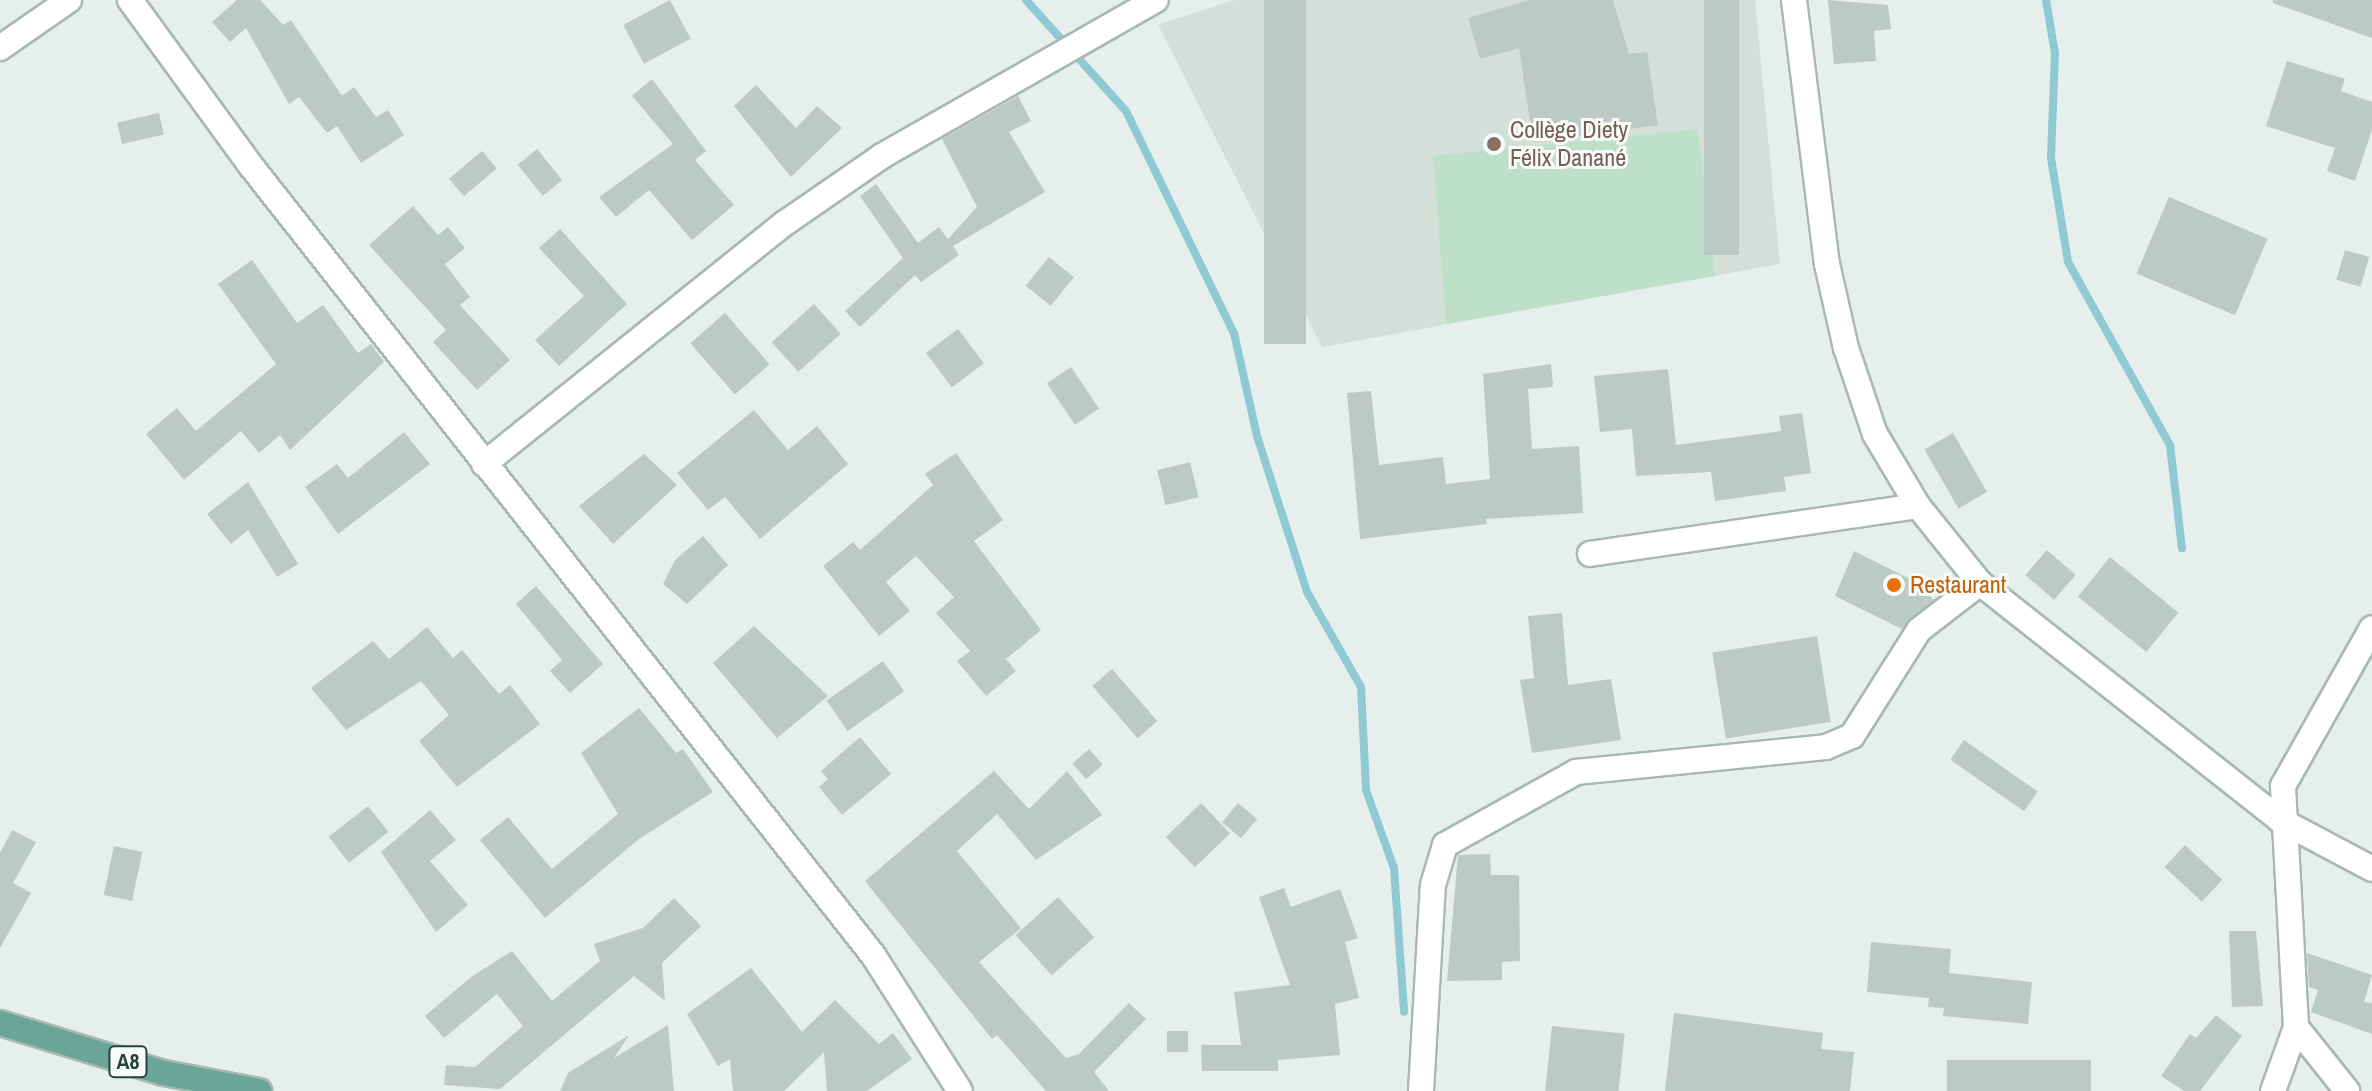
<!DOCTYPE html>
<html>
<head>
<meta charset="utf-8">
<style>
  body { margin:0 }
  #map { position:relative; width:2372px; height:1091px; overflow:hidden; background:#e6efeb; font-family:"Archivo Narrow",sans-serif }
  div>[style] { position:absolute }
  [style*='--x'] { left:calc(var(--x)*1px); top:calc(var(--y)*1px); width:calc(var(--w)*1px); rotate:calc(var(--a)*1deg) }
  .built>* { inset:0; background:#d4dfda }
  .green>* { inset:0; background:#bfe0c8 }
  .stream>* { height:8px; margin:-4px; padding:0 4px; transform-origin:4px; border-radius:4px; background:#8ec9d4 }
  .building>* { inset:0; background:#bbcac4; transform-origin:0 0 }
  .roads { filter:drop-shadow(2px 0 #a8b8b2) drop-shadow(-2px 0 #a8b8b2) drop-shadow(0 2px #a8b8b2) drop-shadow(0 -2px #a8b8b2) }
  .street>* { height:24px; margin:-12px; padding:0 12px; transform-origin:12px; border-radius:12px; background:#fff }
  .secondary>* { height:24px; margin:-12px; padding:0 12px; transform-origin:12px; border-radius:12px; background:#fff }
  .primary>* { height:24px; margin:-12px; padding:0 12px; transform-origin:12px; border-radius:12px; background:#6aa596 }
  .dots>* { width:22px; height:22px; translate:-50% -50%; box-sizing:border-box; border:4px solid #f7fbf9; border-radius:50% }
  span { translate:-50% -50%; white-space:nowrap; text-align:center; line-height:1.15; -webkit-text-stroke:6px #f7fbf9; paint-order:stroke }
  .shield-label span { padding:2px 6px; background:#f7fbf9; border:2px solid; border-radius:6px; -webkit-text-stroke-width:0 }
  .shield-label { font-size:22px; color:#24423a; font-weight:700 }
  .education-label { font-size:24px; color:#785e54 }
  .left { translate:0 -50%; text-align:left }
  .food-label { font-size:24px; color:#c56008 }
</style>
</head>
<body>
<div id="map">
  <div class="built">
    <i style="clip-path:polygon(1234px 0,1755px 0,1780px 264px,1322px 347px,1158px 25px)"></i>
  </div>
  <div class="green">
    <i style="clip-path:polygon(1698px 129px,1715px 276px,1446px 324px,1433px 156px)"></i>
  </div>
  <div class="stream">
    <i style="--x:1026;--y:0;--w:149;--a:48"></i>
    <i style="--x:1126;--y:111;--w:247;--a:64.1"></i>
    <i style="--x:1234;--y:333;--w:106;--a:77.4"></i>
    <i style="--x:1257;--y:436;--w:164;--a:72.2"></i>
    <i style="--x:1307;--y:592;--w:109;--a:60.4"></i>
    <i style="--x:1361;--y:687;--w:103;--a:87.2"></i>
    <i style="--x:1366;--y:790;--w:83;--a:70.3"></i>
    <i style="--x:1394;--y:868;--w:144;--a:86"></i>
    <i style="--x:2046;--y:0;--w:54;--a:80.4"></i>
    <i style="--x:2055;--y:53;--w:105;--a:92.2"></i>
    <i style="--x:2051;--y:158;--w:105;--a:80.7"></i>
    <i style="--x:2068;--y:262;--w:210;--a:60.9"></i>
    <i style="--x:2170;--y:445;--w:104;--a:83.4"></i>
  </div>
  <div class="building">
    <i style="clip-path:polygon(237px 0,260px 0,283px 25px,291px 20px,342px 96px,354px 87px,376px 117px,388px 110px,404px 135px,361px 163px,337px 126px,327px 133px,299px 97px,289px 104px,246px 28px,230px 42px,212px 22px)"></i>
    <i style="left:670px;top:0;width:44px;height:53px;rotate:62deg"></i>
    <i style="left:1264px;top:0;width:42px;height:344px"></i>
    <i style="clip-path:polygon(1529px 0,1613px 0,1629px 54px,1647px 52px,1658px 125px,1533px 142px,1519px 48px,1480px 59px,1468px 18px)"></i>
    <i style="left:1704px;top:0;width:35px;height:255px"></i>
    <i style="clip-path:polygon(1828px 0,1888px 5px,1891px 29px,1874px 31px,1876px 61px,1834px 64px)"></i>
    <i style="clip-path:polygon(2273px 0,2372px 0,2372px 38px,2273px 3px)"></i>
    <i style="clip-path:polygon(2287px 61px,2345px 79px,2341px 91px,2372px 102px,2372px 130px,2355px 181px,2327px 171px,2335px 148px,2266px 126px)"></i>
    <i style="clip-path:polygon(652px 79px,706px 151px,695px 160px,734px 205px,692px 240px,649px 190px,616px 217px,599px 197px,673px 144px,632px 96px)"></i>
    <i style="clip-path:polygon(756px 85px,796px 128px,817px 106px,842px 128px,791px 177px,734px 106px)"></i>
    <i style="clip-path:polygon(1018px 96px,1031px 121px,1009px 132px,1045px 192px,953px 246px,959px 255px,921px 282px,915px 275px,860px 327px,845px 311px,903px 258px,860px 196px,876px 184px,918px 243px,939px 227px,948px 239px,977px 207px,942px 139px)"></i>
    <i style="left:159px;top:113px;width:22px;height:43px;rotate:77deg"></i>
    <i style="left:537px;top:149px;width:40px;height:25px;rotate:51deg"></i>
    <i style="left:482px;top:151px;width:23px;height:43px;rotate:50deg"></i>
    <i style="left:2169px;top:197px;width:107px;height:83px;rotate:23deg"></i>
    <i style="clip-path:polygon(413px 206px,438px 235px,448px 227px,465px 248px,445px 264px,470px 297px,460px 305px,510px 360px,477px 390px,433px 342px,446px 330px,369px 245px)"></i>
    <i style="clip-path:polygon(560px 229px,627px 304px,559px 366px,535px 340px,584px 296px,539px 248px)"></i>
    <i style="left:2345px;top:250px;width:25px;height:31px;rotate:16deg"></i>
    <i style="left:1049px;top:257px;width:32px;height:37px;rotate:39deg"></i>
    <i style="clip-path:polygon(252px 260px,297px 323px,323px 305px,358px 353px,371px 344px,384px 362px,290px 450px,280px 435px,259px 453px,241px 431px,184px 480px,146px 434px,177px 408px,196px 431px,276px 364px,218px 284px)"></i>
    <i style="left:814px;top:304px;width:40px;height:57px;rotate:48deg"></i>
    <i style="left:725px;top:313px;width:68px;height:46px;rotate:49deg"></i>
    <i style="left:958px;top:329px;width:43px;height:40px;rotate:53deg"></i>
    <i style="clip-path:polygon(1551px 364px,1553px 387px,1528px 389px,1532px 449px,1579px 446px,1583px 513px,1486px 519px,1487px 524px,1360px 539px,1347px 393px,1371px 391px,1379px 465px,1443px 457px,1446px 484px,1490px 479px,1483px 374px)"></i>
    <i style="left:1071px;top:367px;width:50px;height:29px;rotate:56deg"></i>
    <i style="clip-path:polygon(1668px 369px,1676px 445px,1781px 431px,1779px 416px,1802px 413px,1811px 473px,1784px 477px,1786px 491px,1715px 501px,1711px 472px,1636px 476px,1632px 429px,1600px 432px,1594px 376px)"></i>
    <i style="clip-path:polygon(754px 410px,788px 450px,817px 426px,848px 464px,760px 539px,725px 497px,708px 510px,677px 473px)"></i>
    <i style="clip-path:polygon(404px 432px,430px 464px,338px 534px,305px 487px,337px 464px,348px 478px)"></i>
    <i style="left:1953px;top:433px;width:68px;height:33px;rotate:60deg"></i>
    <i style="clip-path:polygon(956px 453px,1003px 520px,974px 541px,1041px 630px,1006px 659px,1016px 671px,986px 696px,957px 661px,970px 651px,936px 613px,954px 597px,916px 556px,886px 582px,910px 611px,879px 636px,823px 566px,853px 542px,860px 550px,933px 485px,925px 474px)"></i>
    <i style="clip-path:polygon(644px 454px,677px 485px,613px 544px,579px 506px)"></i>
    <i style="left:1190px;top:462px;width:36px;height:34px;rotate:76deg"></i>
    <i style="clip-path:polygon(248px 482px,298px 564px,277px 577px,248px 530px,231px 544px,207px 514px)"></i>
    <i style="clip-path:polygon(703px 536px,728px 565px,687px 604px,663px 584px,675px 560px)"></i>
    <i style="left:2047px;top:550px;width:38px;height:33px;rotate:41deg"></i>
    <i style="clip-path:polygon(1854px 551px,1912px 580px,1934px 600px,1902px 629px,1835px 596px)"></i>
    <i style="left:2110px;top:557px;width:88px;height:51px;rotate:39deg"></i>
    <i style="clip-path:polygon(536px 586px,603px 664px,570px 693px,550px 671px,562px 660px,516px 604px)"></i>
    <i style="clip-path:polygon(1562px 613px,1568px 685px,1611px 679px,1621px 740px,1532px 753px,1520px 680px,1534px 678px,1528px 616px)"></i>
    <i style="clip-path:polygon(754px 626px,828px 696px,777px 738px,713px 663px)"></i>
    <i style="clip-path:polygon(427px 627px,453px 658px,462px 650px,499px 694px,510px 685px,540px 724px,457px 787px,419px 741px,449px 715px,421px 681px,346px 730px,311px 688px,373px 641px,389px 659px)"></i>
    <i style="left:1817px;top:636px;width:87px;height:106px;rotate:81deg"></i>
    <i style="left:883px;top:661px;width:37px;height:69px;rotate:55deg"></i>
    <i style="left:1112px;top:669px;width:69px;height:26px;rotate:49deg"></i>
    <i style="clip-path:polygon(639px 708px,676px 753px,683px 749px,713px 792px,639px 839px,545px 918px,480px 840px,508px 817px,552px 869px,618px 814px,581px 753px)"></i>
    <i style="clip-path:polygon(860px 737px,891px 774px,842px 815px,819px 787px,828px 779px,821px 771px)"></i>
    <i style="left:1964px;top:740px;width:90px;height:24px;rotate:35deg"></i>
    <i style="left:1089px;top:749px;width:21px;height:22px;rotate:49deg"></i>
    <i style="clip-path:polygon(994px 771px,1029px 809px,1067px 771px,1102px 815px,1036px 860px,997px 814px,957px 851px,1021px 928px,979px 962px,1066px 1058px,1079px 1054px,1129px 1003px,1146px 1019px,1094px 1072px,1109px 1091px,1046px 1091px,997px 1035px,992px 1039px,865px 881px)"></i>
    <i style="left:1201px;top:803px;width:42px;height:49px;rotate:46deg"></i>
    <i style="left:1238px;top:803px;width:25px;height:25px;rotate:40deg"></i>
    <i style="left:368px;top:806px;width:33px;height:50px;rotate:52deg"></i>
    <i style="clip-path:polygon(430px 810px,456px 840px,430px 861px,468px 905px,436px 932px,381px 852px)"></i>
    <i style="clip-path:polygon(12px 830px,36px 842px,13px 883px,31px 893px,0 948px,0 853px)"></i>
    <i style="left:2185px;top:845px;width:51px;height:30px;rotate:43deg"></i>
    <i style="left:114px;top:846px;width:29px;height:50px;rotate:12deg"></i>
    <i style="clip-path:polygon(1490px 854px,1491px 875px,1519px 875px,1520px 961px,1502px 962px,1502px 980px,1447px 981px,1458px 855px)"></i>
    <i style="clip-path:polygon(1284px 888px,1291px 907px,1340px 889px,1358px 938px,1345px 942px,1359px 998px,1335px 1004px,1340px 1055px,1278px 1060px,1278px 1071px,1202px 1071px,1201px 1045px,1241px 1045px,1234px 992px,1290px 985px,1259px 897px)"></i>
    <i style="left:1058px;top:897px;width:54px;height:57px;rotate:48deg"></i>
    <i style="clip-path:polygon(674px 898px,701px 926px,662px 963px,665px 1001px,634px 976px,500px 1089px,444px 1085px,446px 1065px,475px 1067px,523px 1026px,497px 994px,444px 1038px,425px 1016px,471px 977px,512px 951px,552px 1001px,600px 961px,594px 944px,643px 928px)"></i>
    <i style="clip-path:polygon(2229px 931px,2256px 931px,2263px 1006px,2232px 1007px)"></i>
    <i style="clip-path:polygon(1871px 942px,1951px 949px,1949px 973px,2032px 982px,2028px 1024px,1943px 1016px,1944px 1008px,1928px 1007px,1929px 998px,1867px 992px)"></i>
    <i style="clip-path:polygon(2307px 953px,2372px 975px,2364px 1002px,2372px 1003px,2372px 1034px,2311px 1012px,2318px 990px,2309px 987px)"></i>
    <i style="clip-path:polygon(751px 968px,802px 1032px,835px 1000px,879px 1044px,893px 1033px,912px 1059px,867px 1091px,827px 1091px,824px 1052px,784px 1091px,733px 1091px,730px 1059px,718px 1066px,687px 1014px)"></i>
    <i style="clip-path:polygon(1674px 1013px,1823px 1033px,1821px 1049px,1854px 1052px,1850px 1091px,1665px 1091px)"></i>
    <i style="clip-path:polygon(2216px 1015px,2242px 1036px,2200px 1091px,2184px 1091px,2161px 1076px,2190px 1034px,2196px 1038px)"></i>
    <i style="clip-path:polygon(668px 1025px,674px 1091px,560px 1091px,568px 1073px,629px 1035px,614px 1058px)"></i>
    <i style="left:1552px;top:1026px;width:73px;height:65px;rotate:6deg"></i>
    <i style="left:1167px;top:1031px;width:21px;height:21px"></i>
    <i style="left:1947px;top:1060px;width:144px;height:31px"></i>
  </div>
  <div class="roads">
    <div class="street">
      <i style="--x:0;--y:48;--w:84;--a:-34.8"></i>
      <i style="--x:484;--y:464;--w:386;--a:-38.7"></i>
      <i style="--x:785;--y:223;--w:118;--a:-34.6"></i>
      <i style="--x:882;--y:156;--w:315;--a:-29.7"></i>
      <i style="--x:1590;--y:554;--w:331;--a:-8.3"></i>
      <i style="--x:2296;--y:1027;--w:82;--a:51.4"></i>
      <i style="--x:1421;--y:1091;--w:206;--a:-86.7"></i>
      <i style="--x:1433;--y:885;--w:42;--a:-73.3"></i>
      <i style="--x:1445;--y:845;--w:150;--a:-29.1"></i>
      <i style="--x:1576;--y:772;--w:251;--a:-5.7"></i>
      <i style="--x:1826;--y:747;--w:28;--a:-23"></i>
      <i style="--x:1852;--y:736;--w:125;--a:-57.7"></i>
      <i style="--x:1919;--y:630;--w:77;--a:-37.6"></i>
      <i style="--x:2273;--y:1091;--w:68;--a:-70.2"></i>
      <i style="--x:2296;--y:1027;--w:241;--a:-93.1"></i>
      <i style="--x:2283;--y:786;--w:181;--a:-60.6"></i>
    </div>
    <div class="secondary">
      <i style="--x:130;--y:0;--w:205;--a:53.9"></i>
      <i style="--x:251;--y:166;--w:1005;--a:51.75"></i>
      <i style="--x:873;--y:955;--w:161;--a:57.4"></i>
      <i style="--x:1794;--y:0;--w:266;--a:82.9"></i>
      <i style="--x:1827;--y:264;--w:86;--a:77.3"></i>
      <i style="--x:1846;--y:348;--w:91;--a:71.4"></i>
      <i style="--x:1875;--y:434;--w:84;--a:59.2"></i>
      <i style="--x:1918;--y:506;--w:99;--a:51.2"></i>
      <i style="--x:1980;--y:583;--w:382;--a:38.3"></i>
      <i style="--x:2280;--y:820;--w:104;--a:28"></i>
    </div>
    <div class="primary">
      <i style="--x:0;--y:1023;--w:171;--a:17"></i>
      <i style="--x:164;--y:1073;--w:97;--a:10.7"></i>
    </div>
  </div>
  <div class="dots">
    <i style="left:1494px;top:144px;background:#8d6e63"></i>
    <i style="left:1894px;top:585px;background:#e8710a"></i>
  </div>
  <div class="shield-label">
    <span style="left:128px;top:1062px">A8</span>
  </div>
  <div class="education-label">
    <span class="left" style="left:1510px;top:144px">Collège Diety<br>Félix Danané</span>
  </div>
  <div class="food-label">
    <span class="left" style="left:1910px;top:585px">Restaurant</span>
  </div>
</div>
</body>
</html>
